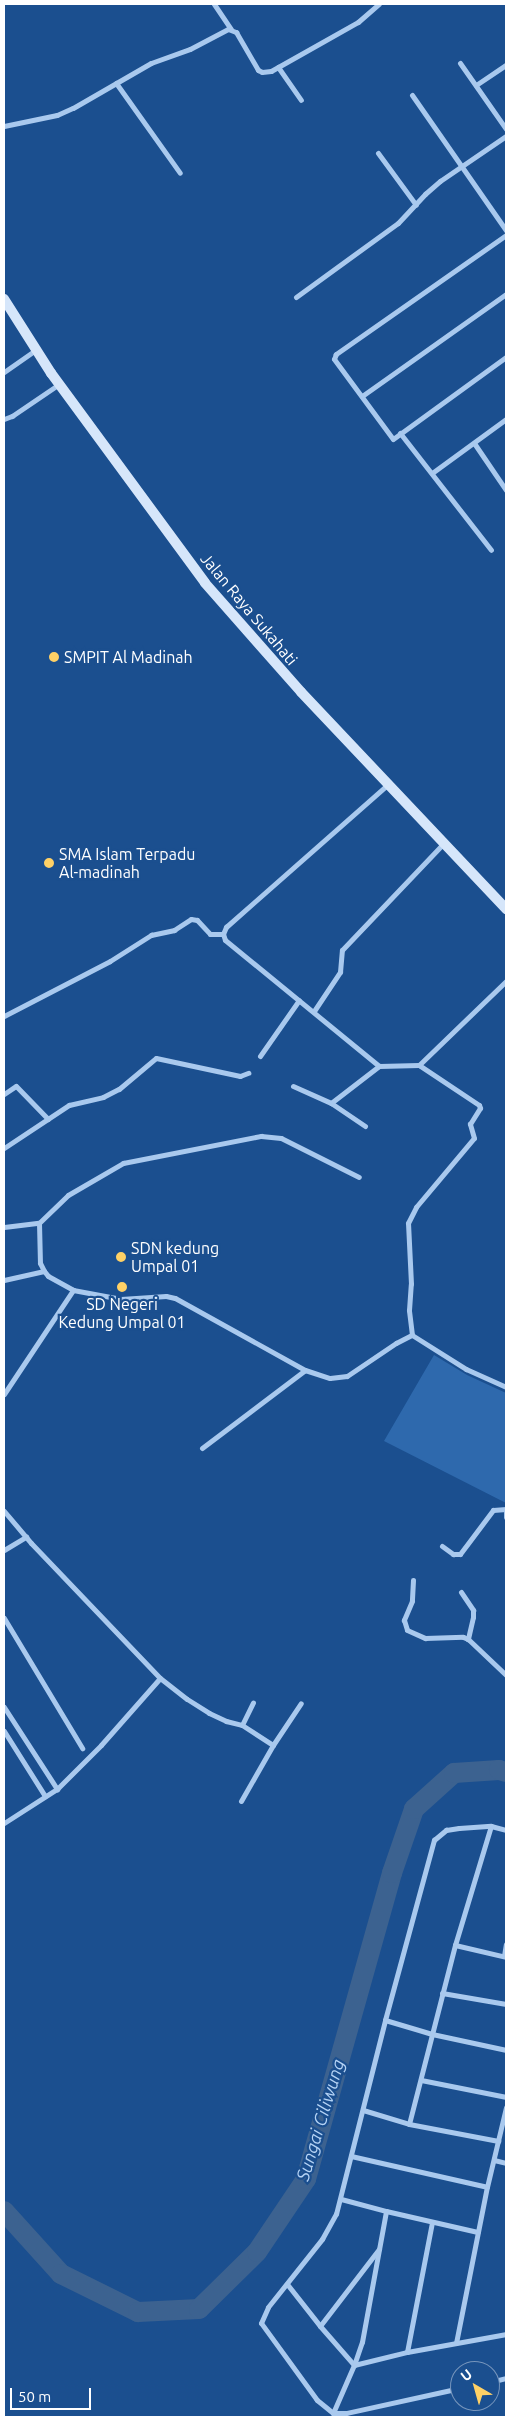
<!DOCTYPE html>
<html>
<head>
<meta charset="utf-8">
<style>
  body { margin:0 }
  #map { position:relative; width:510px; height:2421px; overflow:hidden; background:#1b4f8f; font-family:Ubuntu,sans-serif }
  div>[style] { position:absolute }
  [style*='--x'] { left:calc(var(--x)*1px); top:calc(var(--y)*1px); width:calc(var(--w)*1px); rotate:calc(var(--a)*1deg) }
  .green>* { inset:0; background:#2e69ad }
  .river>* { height:20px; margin:-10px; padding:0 10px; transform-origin:10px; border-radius:10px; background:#3c6290 }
  .minor>* { height:5px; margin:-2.5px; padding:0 2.5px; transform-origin:2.5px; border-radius:2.5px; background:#a9c9ee }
  .secondary>* { height:10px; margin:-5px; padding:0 5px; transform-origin:5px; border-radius:5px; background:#d6e6fa }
  .dots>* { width:14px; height:14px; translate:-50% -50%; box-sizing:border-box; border:2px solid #1b4f8f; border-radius:50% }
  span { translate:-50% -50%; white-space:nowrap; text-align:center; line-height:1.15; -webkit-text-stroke:4.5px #1b4f8f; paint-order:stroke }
  .street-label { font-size:16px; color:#fff }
  .poi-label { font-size:16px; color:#fff }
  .left { translate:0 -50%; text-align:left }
  .water-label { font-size:18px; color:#b5d3f5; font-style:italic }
  .frame { position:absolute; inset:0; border:5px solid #fff; pointer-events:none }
  .north { position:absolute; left:450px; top:2361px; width:50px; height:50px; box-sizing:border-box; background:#1b4f8f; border:1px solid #7695bc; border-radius:50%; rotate:322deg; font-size:14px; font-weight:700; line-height:20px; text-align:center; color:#fff }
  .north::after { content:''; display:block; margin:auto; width:18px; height:22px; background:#ffd166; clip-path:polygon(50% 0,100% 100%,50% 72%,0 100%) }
  .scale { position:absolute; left:10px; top:2388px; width:81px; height:22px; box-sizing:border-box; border:2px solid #fff; border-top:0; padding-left:6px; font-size:15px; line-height:18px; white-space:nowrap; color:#fff; -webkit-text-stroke:4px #1b4f8f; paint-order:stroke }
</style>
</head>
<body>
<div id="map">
  <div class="green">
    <i style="clip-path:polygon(434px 1355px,467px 1375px,506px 1393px,506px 1503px,384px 1441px)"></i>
  </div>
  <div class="river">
    <i style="--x:4;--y:2211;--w:85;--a:47.9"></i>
    <i style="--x:61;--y:2274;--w:86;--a:26.3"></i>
    <i style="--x:138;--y:2312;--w:61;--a:-2.8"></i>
    <i style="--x:199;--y:2309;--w:81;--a:-44.5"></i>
    <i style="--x:257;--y:2252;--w:88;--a:-56.1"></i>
    <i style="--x:306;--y:2179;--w:318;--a:-74.3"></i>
    <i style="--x:392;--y:1873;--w:68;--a:-71"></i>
    <i style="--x:414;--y:1809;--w:54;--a:-42"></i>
    <i style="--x:454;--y:1773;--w:45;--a:-3.8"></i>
    <i style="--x:499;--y:1770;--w:7;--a:16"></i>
  </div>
  <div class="minor">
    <i style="--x:214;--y:4;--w:30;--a:56"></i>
    <i style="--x:460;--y:63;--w:80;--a:55.1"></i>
    <i style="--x:278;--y:67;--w:40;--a:55.1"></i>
    <i style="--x:116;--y:83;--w:110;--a:54.6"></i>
    <i style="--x:476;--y:85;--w:36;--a:-34"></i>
    <i style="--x:412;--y:95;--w:165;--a:55.2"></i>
    <i style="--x:4;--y:126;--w:54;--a:-11.7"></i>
    <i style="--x:57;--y:115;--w:17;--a:-24"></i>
    <i style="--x:73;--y:108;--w:90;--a:-30"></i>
    <i style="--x:151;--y:63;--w:41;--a:-19.7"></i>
    <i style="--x:190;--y:49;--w:43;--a:-27.8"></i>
    <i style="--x:228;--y:29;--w:9;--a:21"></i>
    <i style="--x:236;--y:32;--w:44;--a:59.9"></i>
    <i style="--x:258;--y:70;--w:4;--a:27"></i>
    <i style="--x:262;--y:72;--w:9;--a:-6"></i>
    <i style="--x:271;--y:71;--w:100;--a:-29.4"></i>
    <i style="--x:358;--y:22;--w:28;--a:-41"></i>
    <i style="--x:378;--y:153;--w:64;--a:53.8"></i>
    <i style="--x:506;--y:235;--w:208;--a:145"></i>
    <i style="--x:336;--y:354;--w:5;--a:112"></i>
    <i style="--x:334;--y:359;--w:99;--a:53.6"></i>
    <i style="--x:393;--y:439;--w:140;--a:-36"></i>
    <i style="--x:296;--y:297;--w:126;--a:-36"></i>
    <i style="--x:398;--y:223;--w:40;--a:-47"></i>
    <i style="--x:425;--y:194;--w:20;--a:-41"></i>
    <i style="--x:440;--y:181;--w:80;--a:-34.3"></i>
    <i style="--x:4;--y:372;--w:38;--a:-35"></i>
    <i style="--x:362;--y:396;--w:176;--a:-35.3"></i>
    <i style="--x:4;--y:419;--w:9;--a:-21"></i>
    <i style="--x:12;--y:416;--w:57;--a:-34.2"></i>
    <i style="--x:400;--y:433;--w:148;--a:52.1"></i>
    <i style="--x:474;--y:443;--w:57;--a:55.8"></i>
    <i style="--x:432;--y:473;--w:92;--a:-36.1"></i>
    <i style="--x:314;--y:1011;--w:47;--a:-56.3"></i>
    <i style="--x:340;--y:972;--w:22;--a:-85"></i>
    <i style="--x:342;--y:950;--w:148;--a:-46.4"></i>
    <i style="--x:4;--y:1016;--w:119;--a:-27.4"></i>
    <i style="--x:110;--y:961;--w:49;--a:-32.4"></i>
    <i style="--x:151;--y:935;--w:24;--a:-12"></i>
    <i style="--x:174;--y:930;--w:20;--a:-33"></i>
    <i style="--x:191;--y:919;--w:6;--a:9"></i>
    <i style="--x:197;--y:920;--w:19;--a:47"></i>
    <i style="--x:210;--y:934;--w:13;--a:0"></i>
    <i style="--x:260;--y:1056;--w:68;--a:-55.1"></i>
    <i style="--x:419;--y:1065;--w:121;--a:-44"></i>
    <i style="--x:293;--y:1086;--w:42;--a:24.1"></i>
    <i style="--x:4;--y:1094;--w:14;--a:-34"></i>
    <i style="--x:16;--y:1086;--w:46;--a:45.9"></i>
    <i style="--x:365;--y:1126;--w:41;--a:-145.9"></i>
    <i style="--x:331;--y:1103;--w:61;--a:-37.6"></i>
    <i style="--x:4;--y:1148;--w:78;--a:-33.5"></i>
    <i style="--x:69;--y:1105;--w:35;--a:-13"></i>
    <i style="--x:103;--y:1097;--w:18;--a:-27"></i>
    <i style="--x:119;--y:1089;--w:48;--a:-40"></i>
    <i style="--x:156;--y:1058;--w:86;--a:12.1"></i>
    <i style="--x:240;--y:1076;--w:9;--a:-21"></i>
    <i style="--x:39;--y:1223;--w:40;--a:88.6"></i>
    <i style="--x:40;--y:1263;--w:9;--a:63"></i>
    <i style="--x:44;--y:1271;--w:6;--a:51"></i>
    <i style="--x:48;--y:1276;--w:29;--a:29"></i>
    <i style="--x:4;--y:1227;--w:35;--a:-7"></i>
    <i style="--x:39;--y:1223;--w:40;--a:-44"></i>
    <i style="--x:68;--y:1195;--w:64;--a:-30.2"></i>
    <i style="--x:123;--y:1163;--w:141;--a:-11.1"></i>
    <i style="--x:261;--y:1136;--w:20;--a:6"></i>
    <i style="--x:281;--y:1138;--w:87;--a:26.6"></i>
    <i style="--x:4;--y:1280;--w:41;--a:-12.7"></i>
    <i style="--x:412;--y:1335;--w:64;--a:32.2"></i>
    <i style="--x:466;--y:1369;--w:44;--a:24.2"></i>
    <i style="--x:4;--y:1394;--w:125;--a:-56.4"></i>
    <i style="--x:73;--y:1290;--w:49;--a:10.6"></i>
    <i style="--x:121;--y:1299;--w:45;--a:-3.8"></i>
    <i style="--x:166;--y:1296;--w:9;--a:13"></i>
    <i style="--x:175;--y:1298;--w:149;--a:29"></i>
    <i style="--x:305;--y:1370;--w:26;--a:18"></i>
    <i style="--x:330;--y:1378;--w:17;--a:-7"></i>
    <i style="--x:347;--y:1376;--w:59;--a:-34"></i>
    <i style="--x:396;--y:1343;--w:18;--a:-27"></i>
    <i style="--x:412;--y:1335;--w:25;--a:-97"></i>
    <i style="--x:409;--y:1310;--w:26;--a:-86"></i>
    <i style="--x:411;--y:1284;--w:61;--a:-92.8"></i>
    <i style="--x:408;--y:1223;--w:18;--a:-63"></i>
    <i style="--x:416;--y:1207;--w:90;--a:-50"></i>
    <i style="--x:474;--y:1138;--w:15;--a:-106"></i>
    <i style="--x:470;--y:1124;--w:19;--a:-58"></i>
    <i style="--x:480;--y:1108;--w:3;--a:-108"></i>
    <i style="--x:479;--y:1105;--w:72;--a:-146.3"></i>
    <i style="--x:419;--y:1065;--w:40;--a:178.6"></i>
    <i style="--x:379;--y:1066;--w:199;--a:-140.7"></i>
    <i style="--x:225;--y:940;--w:6;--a:-108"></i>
    <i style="--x:223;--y:934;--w:8;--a:-67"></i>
    <i style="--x:226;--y:927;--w:215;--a:-41.4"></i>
    <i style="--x:202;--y:1448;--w:129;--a:-37.1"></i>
    <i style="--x:4;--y:1511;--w:42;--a:49.8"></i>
    <i style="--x:31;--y:1543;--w:187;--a:46.3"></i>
    <i style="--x:506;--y:1512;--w:5;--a:90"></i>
    <i style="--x:442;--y:1546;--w:14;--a:36"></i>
    <i style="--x:453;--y:1554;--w:7;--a:0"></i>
    <i style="--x:460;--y:1554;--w:55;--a:-53.1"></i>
    <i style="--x:493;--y:1510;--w:13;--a:-4"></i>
    <i style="--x:4;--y:1550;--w:26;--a:-31"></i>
    <i style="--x:413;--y:1580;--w:21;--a:93"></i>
    <i style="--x:412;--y:1601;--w:21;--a:113"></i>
    <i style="--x:404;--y:1620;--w:10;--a:73"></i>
    <i style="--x:407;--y:1630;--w:20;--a:24"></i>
    <i style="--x:425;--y:1638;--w:38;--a:-2"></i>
    <i style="--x:463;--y:1637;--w:5;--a:22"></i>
    <i style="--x:468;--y:1639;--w:52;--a:43.5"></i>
    <i style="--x:461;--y:1592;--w:22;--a:56"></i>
    <i style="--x:473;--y:1610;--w:7;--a:90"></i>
    <i style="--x:473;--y:1617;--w:23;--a:103"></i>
    <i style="--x:4;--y:1618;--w:152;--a:59"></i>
    <i style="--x:4;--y:1707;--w:98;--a:57.1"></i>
    <i style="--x:242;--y:1725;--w:25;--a:-64"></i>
    <i style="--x:4;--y:1731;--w:77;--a:57.8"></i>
    <i style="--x:241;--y:1801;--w:64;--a:-60.3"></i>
    <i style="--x:273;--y:1745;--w:50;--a:-56.3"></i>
    <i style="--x:4;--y:1823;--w:63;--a:-32.7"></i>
    <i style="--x:57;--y:1789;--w:62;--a:-45"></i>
    <i style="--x:101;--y:1745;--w:89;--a:-48.6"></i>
    <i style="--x:160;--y:1678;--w:34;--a:38"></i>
    <i style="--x:187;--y:1699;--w:26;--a:32"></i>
    <i style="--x:209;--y:1713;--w:19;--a:25"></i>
    <i style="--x:226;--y:1721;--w:16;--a:14"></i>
    <i style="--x:242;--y:1725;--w:37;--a:33"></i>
    <i style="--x:455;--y:1945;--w:52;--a:13.2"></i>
    <i style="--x:504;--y:1956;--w:12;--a:-81"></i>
    <i style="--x:442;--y:1993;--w:65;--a:9.8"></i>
    <i style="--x:385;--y:2020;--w:49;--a:16.6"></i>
    <i style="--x:432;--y:2034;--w:76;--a:12.2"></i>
    <i style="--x:421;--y:2080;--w:87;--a:11.3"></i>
    <i style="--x:363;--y:2110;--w:48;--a:16.9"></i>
    <i style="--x:409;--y:2124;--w:91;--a:10.8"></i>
    <i style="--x:409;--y:2124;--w:185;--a:-75.6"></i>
    <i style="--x:455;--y:1945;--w:124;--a:-73.2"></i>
    <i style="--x:351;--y:2156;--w:139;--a:12.8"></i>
    <i style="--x:494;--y:2160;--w:12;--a:14"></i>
    <i style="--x:341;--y:2199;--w:47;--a:14.9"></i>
    <i style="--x:386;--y:2211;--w:94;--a:12.9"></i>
    <i style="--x:379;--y:2249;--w:97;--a:127.5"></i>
    <i style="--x:320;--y:2326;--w:52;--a:48.9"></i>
    <i style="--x:354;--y:2365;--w:55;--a:-13.8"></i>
    <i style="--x:407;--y:2352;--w:101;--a:-10.3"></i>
    <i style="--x:287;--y:2284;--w:53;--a:51.8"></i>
    <i style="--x:456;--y:2343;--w:159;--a:-78.8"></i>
    <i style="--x:487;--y:2187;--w:82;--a:-76.6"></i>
    <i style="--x:407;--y:2352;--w:132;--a:-79.1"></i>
    <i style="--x:490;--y:2382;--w:16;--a:-14"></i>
    <i style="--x:460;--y:2388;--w:117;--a:167.6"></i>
    <i style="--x:346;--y:2413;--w:13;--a:180"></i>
    <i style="--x:333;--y:2413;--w:21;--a:-141"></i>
    <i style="--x:317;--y:2400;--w:95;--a:-126"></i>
    <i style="--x:261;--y:2323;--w:17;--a:-66"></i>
    <i style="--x:268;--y:2307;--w:87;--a:-51.5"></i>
    <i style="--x:322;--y:2239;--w:29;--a:-61"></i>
    <i style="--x:336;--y:2214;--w:200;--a:-75.8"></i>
    <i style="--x:385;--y:2020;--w:187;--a:-74.8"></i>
    <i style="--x:434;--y:1840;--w:16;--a:-40"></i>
    <i style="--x:446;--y:1830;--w:13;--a:-9"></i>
    <i style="--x:459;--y:1828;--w:32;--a:-4"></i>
    <i style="--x:491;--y:1826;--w:16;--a:15"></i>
    <i style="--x:333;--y:2413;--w:52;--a:-66.4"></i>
    <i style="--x:354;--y:2365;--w:24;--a:-71"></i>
    <i style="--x:362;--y:2342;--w:133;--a:-79.6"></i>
  </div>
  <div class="secondary">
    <i style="--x:4;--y:299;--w:88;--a:57.6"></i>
    <i style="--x:51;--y:373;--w:260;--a:53.7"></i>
    <i style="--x:205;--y:583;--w:145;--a:48.6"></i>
    <i style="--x:301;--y:692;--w:299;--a:46.6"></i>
  </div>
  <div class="dots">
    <i style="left:54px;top:657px;background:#ffd166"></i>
    <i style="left:49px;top:863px;background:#ffd166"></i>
    <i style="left:121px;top:1257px;background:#ffd166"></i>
    <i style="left:122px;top:1287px;background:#ffd166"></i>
  </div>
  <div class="street-label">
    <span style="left:249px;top:609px;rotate:50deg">Jalan Raya Sukahati</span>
  </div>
  <div class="poi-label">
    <span class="left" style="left:64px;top:657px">SMPIT Al Madinah</span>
    <span class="left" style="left:59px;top:863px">SMA Islam Terpadu<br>Al-madinah</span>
    <span class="left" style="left:131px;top:1257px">SDN kedung<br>Umpal 01</span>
    <span style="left:122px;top:1313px">SD Negeri<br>Kedung Umpal 01</span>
  </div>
  <div class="water-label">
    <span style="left:320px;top:2120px;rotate:-73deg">Sungai Ciliwung</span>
  </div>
  <div class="frame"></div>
  <div class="north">U</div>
  <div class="scale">50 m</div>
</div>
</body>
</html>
